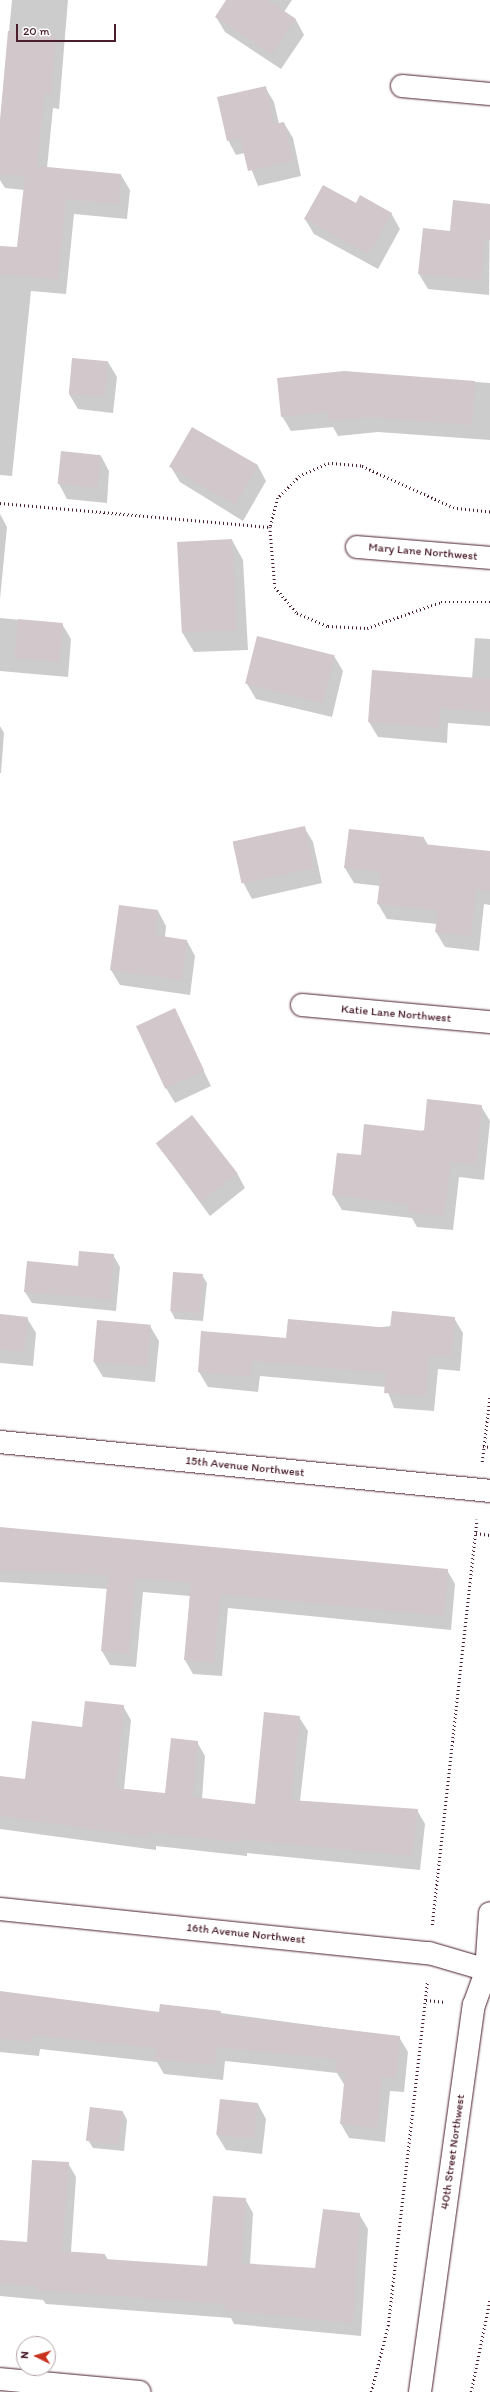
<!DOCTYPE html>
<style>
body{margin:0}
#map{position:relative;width:490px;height:2392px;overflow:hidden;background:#fff;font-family:Itim,sans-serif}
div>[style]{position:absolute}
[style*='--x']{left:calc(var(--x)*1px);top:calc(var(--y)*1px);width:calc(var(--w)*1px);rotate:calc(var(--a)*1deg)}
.shadow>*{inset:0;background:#0003}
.building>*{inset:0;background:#d2c7cb;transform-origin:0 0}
.path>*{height:2.5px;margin-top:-1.25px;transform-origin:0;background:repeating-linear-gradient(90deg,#4a1f2b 0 1px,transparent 0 4px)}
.roads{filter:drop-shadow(0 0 1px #4a1f2b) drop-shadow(0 0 1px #4a1f2b)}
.minor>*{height:22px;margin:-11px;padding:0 11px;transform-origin:11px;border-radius:11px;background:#fff}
.tertiary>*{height:22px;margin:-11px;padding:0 11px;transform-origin:11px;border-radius:11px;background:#fff}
span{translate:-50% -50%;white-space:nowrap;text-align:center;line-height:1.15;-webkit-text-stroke:3px #fff;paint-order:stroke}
.street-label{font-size:12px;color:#4a1f2b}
.north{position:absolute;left:16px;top:2336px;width:40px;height:40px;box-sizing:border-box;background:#fff;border:1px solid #b7a5aa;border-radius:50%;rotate:275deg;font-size:11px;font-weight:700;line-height:16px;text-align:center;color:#4a1f2b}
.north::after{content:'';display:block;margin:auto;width:14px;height:18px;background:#c8321e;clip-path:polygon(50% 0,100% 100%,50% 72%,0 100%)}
.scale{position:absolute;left:16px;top:24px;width:100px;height:18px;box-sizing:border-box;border:2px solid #4a1f2b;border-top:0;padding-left:5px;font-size:12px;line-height:14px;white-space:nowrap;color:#4a1f2b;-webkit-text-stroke:3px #fff;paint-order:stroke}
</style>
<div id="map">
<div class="shadow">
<i style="clip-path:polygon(12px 0,68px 0,59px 109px,53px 108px,47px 168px,121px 175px,130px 190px,127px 219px,74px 214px,66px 294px,31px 291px,12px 476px,0 475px,0 247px,18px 248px,24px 190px,5px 188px,0 180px,0 128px)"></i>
<i style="clip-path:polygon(228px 0,292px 0,284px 12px,296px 20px,304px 35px,281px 69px,225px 32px,216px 17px)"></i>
<i style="clip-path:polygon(265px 87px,274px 102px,279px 124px,284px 123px,293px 138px,301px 176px,258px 186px,245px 153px,236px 155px,228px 140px)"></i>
<i style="clip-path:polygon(356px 205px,391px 213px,400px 229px,378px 269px,314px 234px,305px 219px)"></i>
<i style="clip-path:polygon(490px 205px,489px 295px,428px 289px,419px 274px,451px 232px)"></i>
<i style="clip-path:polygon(73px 359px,108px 362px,117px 377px,113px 413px,78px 409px,69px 394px)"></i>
<i style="clip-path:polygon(344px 372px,490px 383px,490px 440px,378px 432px,338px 436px,333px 427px,291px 431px,282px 416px)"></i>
<i style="clip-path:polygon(193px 429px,258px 466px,266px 481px,243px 521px,180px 482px,171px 467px)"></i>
<i style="clip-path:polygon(101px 456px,109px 471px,107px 503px,67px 499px,59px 484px)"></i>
<i style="clip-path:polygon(0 514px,7px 527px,0 599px)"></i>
<i style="clip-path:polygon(232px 540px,243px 560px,248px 650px,194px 652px,182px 632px)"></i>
<i style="clip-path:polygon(0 618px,62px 624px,71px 639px,68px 677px,0 671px)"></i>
<i style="clip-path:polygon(475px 638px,490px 639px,490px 726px,448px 723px,447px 743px,378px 737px,369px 722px,373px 671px,472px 679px)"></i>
<i style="clip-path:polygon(334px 656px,343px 671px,332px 717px,256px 699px,247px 684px)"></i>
<i style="clip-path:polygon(0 726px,4px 733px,1px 773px,0 773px)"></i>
<i style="clip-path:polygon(304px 827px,313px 842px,322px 883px,252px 899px,244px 884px,234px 843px)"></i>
<i style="clip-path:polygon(424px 838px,428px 845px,490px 852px,490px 905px,484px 904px,479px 951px,445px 947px,436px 932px,437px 924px,387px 919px,378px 904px,380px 886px,354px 883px,345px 868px)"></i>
<i style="clip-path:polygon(158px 911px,166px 926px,165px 938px,187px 941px,195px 956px,190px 995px,120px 985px,111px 970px)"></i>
<i style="clip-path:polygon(174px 1009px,211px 1086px,175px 1103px,166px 1088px)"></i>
<i style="clip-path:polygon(481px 1106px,490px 1121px,484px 1180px,459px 1177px,453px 1230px,417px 1227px,412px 1218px,342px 1210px,333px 1195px,337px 1154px,362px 1156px)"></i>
<i style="clip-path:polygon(157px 1144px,237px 1173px,245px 1188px,210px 1216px)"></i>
<i style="clip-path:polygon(113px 1255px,120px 1267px,116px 1311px,32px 1303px,25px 1292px)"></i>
<i style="clip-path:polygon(202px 1275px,207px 1283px,203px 1321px,175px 1319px,171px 1311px)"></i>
<i style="clip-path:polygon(0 1315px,27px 1318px,36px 1333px,33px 1366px,0 1363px)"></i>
<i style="clip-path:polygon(454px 1318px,463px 1333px,460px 1371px,438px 1369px,434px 1411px,394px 1408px,386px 1387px,260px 1376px,258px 1392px,208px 1387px,199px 1372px,202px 1332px,287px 1339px)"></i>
<i style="clip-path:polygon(98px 1321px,150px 1326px,159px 1341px,155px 1382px,103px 1377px,94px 1362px)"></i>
<i style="clip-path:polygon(0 1528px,447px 1570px,455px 1584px,451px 1630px,228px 1608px,222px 1676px,193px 1674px,185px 1660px,190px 1596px,143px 1592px,136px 1667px,110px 1665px,102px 1651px,108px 1589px,0 1582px)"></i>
<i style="clip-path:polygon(123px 1706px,131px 1720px,124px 1789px,166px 1794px,197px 1742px,205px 1756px,202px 1799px,255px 1805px,299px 1717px,308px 1731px,300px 1801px,417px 1810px,425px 1824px,420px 1870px,247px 1853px,247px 1856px,156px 1846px,156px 1850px,0 1829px,0 1780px,26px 1780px,83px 1728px)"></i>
<i style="clip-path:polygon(0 1993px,160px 2013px,161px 2005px,399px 2037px,408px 2052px,404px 2092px,390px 2091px,385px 2142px,349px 2138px,341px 2124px,345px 2086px,337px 2073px,225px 2061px,223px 2080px,164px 2074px,157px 2062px,40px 2049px,39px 2056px,0 2052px)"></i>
<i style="clip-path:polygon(221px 2100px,258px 2104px,266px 2119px,262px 2154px,226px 2150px,217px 2135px)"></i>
<i style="clip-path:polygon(123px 2112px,127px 2120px,124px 2151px,93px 2148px,88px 2140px)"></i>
<i style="clip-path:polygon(68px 2163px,76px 2177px,71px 2252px,105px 2255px,108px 2260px,208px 2267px,245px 2199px,253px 2213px,250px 2265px,316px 2269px,359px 2214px,368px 2229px,361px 2336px,234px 2324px,231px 2318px,46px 2304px,43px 2300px,0 2296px,0 2241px,28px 2243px)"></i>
</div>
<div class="building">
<i style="clip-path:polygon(226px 0,268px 0,296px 19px,272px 55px,215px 17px)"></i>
<i style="clip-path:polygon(8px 31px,56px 35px,51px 94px,44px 94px,37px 166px,121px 174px,119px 204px,66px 199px,58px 279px,0 274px,0 246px,17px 247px,25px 176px,0 174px,0 120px)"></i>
<i style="clip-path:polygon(266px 86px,274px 124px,284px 122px,293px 161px,248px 171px,240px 137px,227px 141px,217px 97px)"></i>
<i style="clip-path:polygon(323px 185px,356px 203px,360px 195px,392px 213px,369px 254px,304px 219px)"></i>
<i style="clip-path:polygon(453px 200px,490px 204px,490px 240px,484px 239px,481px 280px,418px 274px,423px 228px,450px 231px)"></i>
<i style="left:72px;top:358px;width:36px;height:36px;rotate:5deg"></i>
<i style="clip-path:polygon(344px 371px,475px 381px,472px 425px,369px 417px,328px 421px,327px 412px,281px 417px,277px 378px)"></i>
<i style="left:192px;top:427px;width:76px;height:46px;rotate:30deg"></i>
<i style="left:61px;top:451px;width:40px;height:33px;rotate:6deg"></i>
<i style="left:232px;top:539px;width:91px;height:55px;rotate:87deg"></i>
<i style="left:18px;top:619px;width:45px;height:39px;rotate:5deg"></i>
<i style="left:257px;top:636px;width:80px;height:49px;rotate:14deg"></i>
<i style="clip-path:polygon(372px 670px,490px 679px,490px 712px,440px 708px,439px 728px,368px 722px)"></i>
<i style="left:305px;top:826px;width:43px;height:74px;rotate:78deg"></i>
<i style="clip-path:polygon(349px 829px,424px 837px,423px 844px,490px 851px,490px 891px,476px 890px,471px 936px,435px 932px,438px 910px,377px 904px,381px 872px,344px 868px)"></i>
<i style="clip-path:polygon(119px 905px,158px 910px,155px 935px,187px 940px,182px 980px,110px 970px)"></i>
<i style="left:175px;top:1008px;width:69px;height:43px;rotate:65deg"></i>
<i style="clip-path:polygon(427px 1099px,482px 1105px,476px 1165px,451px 1162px,444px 1216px,408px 1212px,408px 1204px,332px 1195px,337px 1153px,361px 1155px,364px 1124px,424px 1131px)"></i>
<i style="left:192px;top:1115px;width:74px;height:46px;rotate:52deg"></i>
<i style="clip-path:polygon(79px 1251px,114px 1254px,110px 1299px,24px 1292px,27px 1261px,78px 1266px)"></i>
<i style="left:173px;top:1272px;width:30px;height:39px;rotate:4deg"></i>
<i style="clip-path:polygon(392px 1311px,455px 1317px,452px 1357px,429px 1355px,426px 1396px,384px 1393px,386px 1373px,252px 1361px,250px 1377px,198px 1372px,201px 1331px,286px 1338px,288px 1319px,390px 1328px)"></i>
<i style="left:0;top:1314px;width:28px;height:35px;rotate:6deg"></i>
<i style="left:97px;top:1320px;width:54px;height:42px;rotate:5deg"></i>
<i style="clip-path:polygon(0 1527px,448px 1569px,444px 1616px,220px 1594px,214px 1663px,184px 1660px,191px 1583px,135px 1578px,129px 1654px,101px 1651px,108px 1575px,0 1570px)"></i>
<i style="clip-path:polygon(85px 1701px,124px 1705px,116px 1788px,165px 1793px,171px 1738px,198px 1741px,193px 1797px,255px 1804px,264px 1712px,300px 1716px,291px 1800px,418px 1809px,412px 1856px,239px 1839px,239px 1842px,149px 1832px,148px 1837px,0 1816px,0 1776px,25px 1779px,32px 1721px,82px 1727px)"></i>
<i style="clip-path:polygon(0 1991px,159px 2012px,160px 2004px,221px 2011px,220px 2015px,400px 2036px,396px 2078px,382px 2077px,377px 2128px,340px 2124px,345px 2073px,336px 2072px,337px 2059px,217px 2047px,215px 2065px,154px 2059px,156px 2048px,32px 2035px,31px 2042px,0 2038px)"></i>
<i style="left:220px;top:2099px;width:38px;height:36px;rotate:6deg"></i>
<i style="left:90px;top:2107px;width:33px;height:34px;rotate:7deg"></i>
<i style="clip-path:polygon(32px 2160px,69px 2162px,62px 2251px,105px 2254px,105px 2259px,207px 2266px,213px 2196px,246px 2198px,241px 2263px,315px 2268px,323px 2209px,360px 2213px,353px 2323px,225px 2310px,225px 2304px,36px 2290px,37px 2286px,0 2284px,0 2240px,27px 2242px)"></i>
</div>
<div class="path">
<i style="--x:0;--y:503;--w:271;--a:5.1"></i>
<i style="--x:490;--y:512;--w:36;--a:-174"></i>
<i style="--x:454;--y:508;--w:102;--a:-155.7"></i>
<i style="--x:361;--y:466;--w:32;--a:-175"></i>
<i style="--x:329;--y:463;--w:32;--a:156"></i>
<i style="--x:300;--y:476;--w:31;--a:135"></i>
<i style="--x:278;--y:498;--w:30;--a:105"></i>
<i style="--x:270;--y:527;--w:60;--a:85.2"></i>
<i style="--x:275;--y:587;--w:34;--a:50"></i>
<i style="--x:297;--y:613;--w:34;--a:23"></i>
<i style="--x:328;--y:626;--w:39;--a:3"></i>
<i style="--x:367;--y:628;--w:78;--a:-19.4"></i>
<i style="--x:441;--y:602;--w:49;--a:0"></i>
<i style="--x:483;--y:1446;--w:7;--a:8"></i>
<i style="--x:482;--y:1462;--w:67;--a:-83.2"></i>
<i style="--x:476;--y:1533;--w:14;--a:8"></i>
<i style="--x:432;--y:1925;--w:408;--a:-83.7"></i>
<i style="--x:426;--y:2000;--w:20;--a:6"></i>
<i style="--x:371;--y:2392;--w:68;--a:-75.6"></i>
<i style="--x:388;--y:2326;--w:346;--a:-83.5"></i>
<i style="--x:471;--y:2392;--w:95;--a:-78.5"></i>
</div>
<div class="roads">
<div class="minor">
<i style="--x:402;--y:86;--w:88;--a:5.2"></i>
<i style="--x:357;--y:547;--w:133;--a:4.7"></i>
<i style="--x:302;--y:1005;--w:189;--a:5.2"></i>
<i style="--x:0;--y:1909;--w:431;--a:5.9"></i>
<i style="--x:429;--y:1953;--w:64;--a:16.4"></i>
<i style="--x:0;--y:2379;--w:140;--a:5.3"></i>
<i style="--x:420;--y:2392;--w:391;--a:-82.1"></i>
<i style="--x:474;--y:2005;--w:35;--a:-70"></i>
<i style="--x:486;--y:1972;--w:59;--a:-86.1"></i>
</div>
<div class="tertiary">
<i style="--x:0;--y:1442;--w:492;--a:5.7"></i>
</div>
</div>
<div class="street-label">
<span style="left:423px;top:552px;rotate:5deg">Mary Lane Northwest</span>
<span style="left:396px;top:1014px;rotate:5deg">Katie Lane Northwest</span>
<span style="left:245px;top:1467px;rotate:6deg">15th Avenue Northwest</span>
<span style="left:246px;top:1934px;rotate:6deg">16th Avenue Northwest</span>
<span style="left:453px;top:2152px;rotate:-82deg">40th Street Northwest</span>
</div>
<div class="north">N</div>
<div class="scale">20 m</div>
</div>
